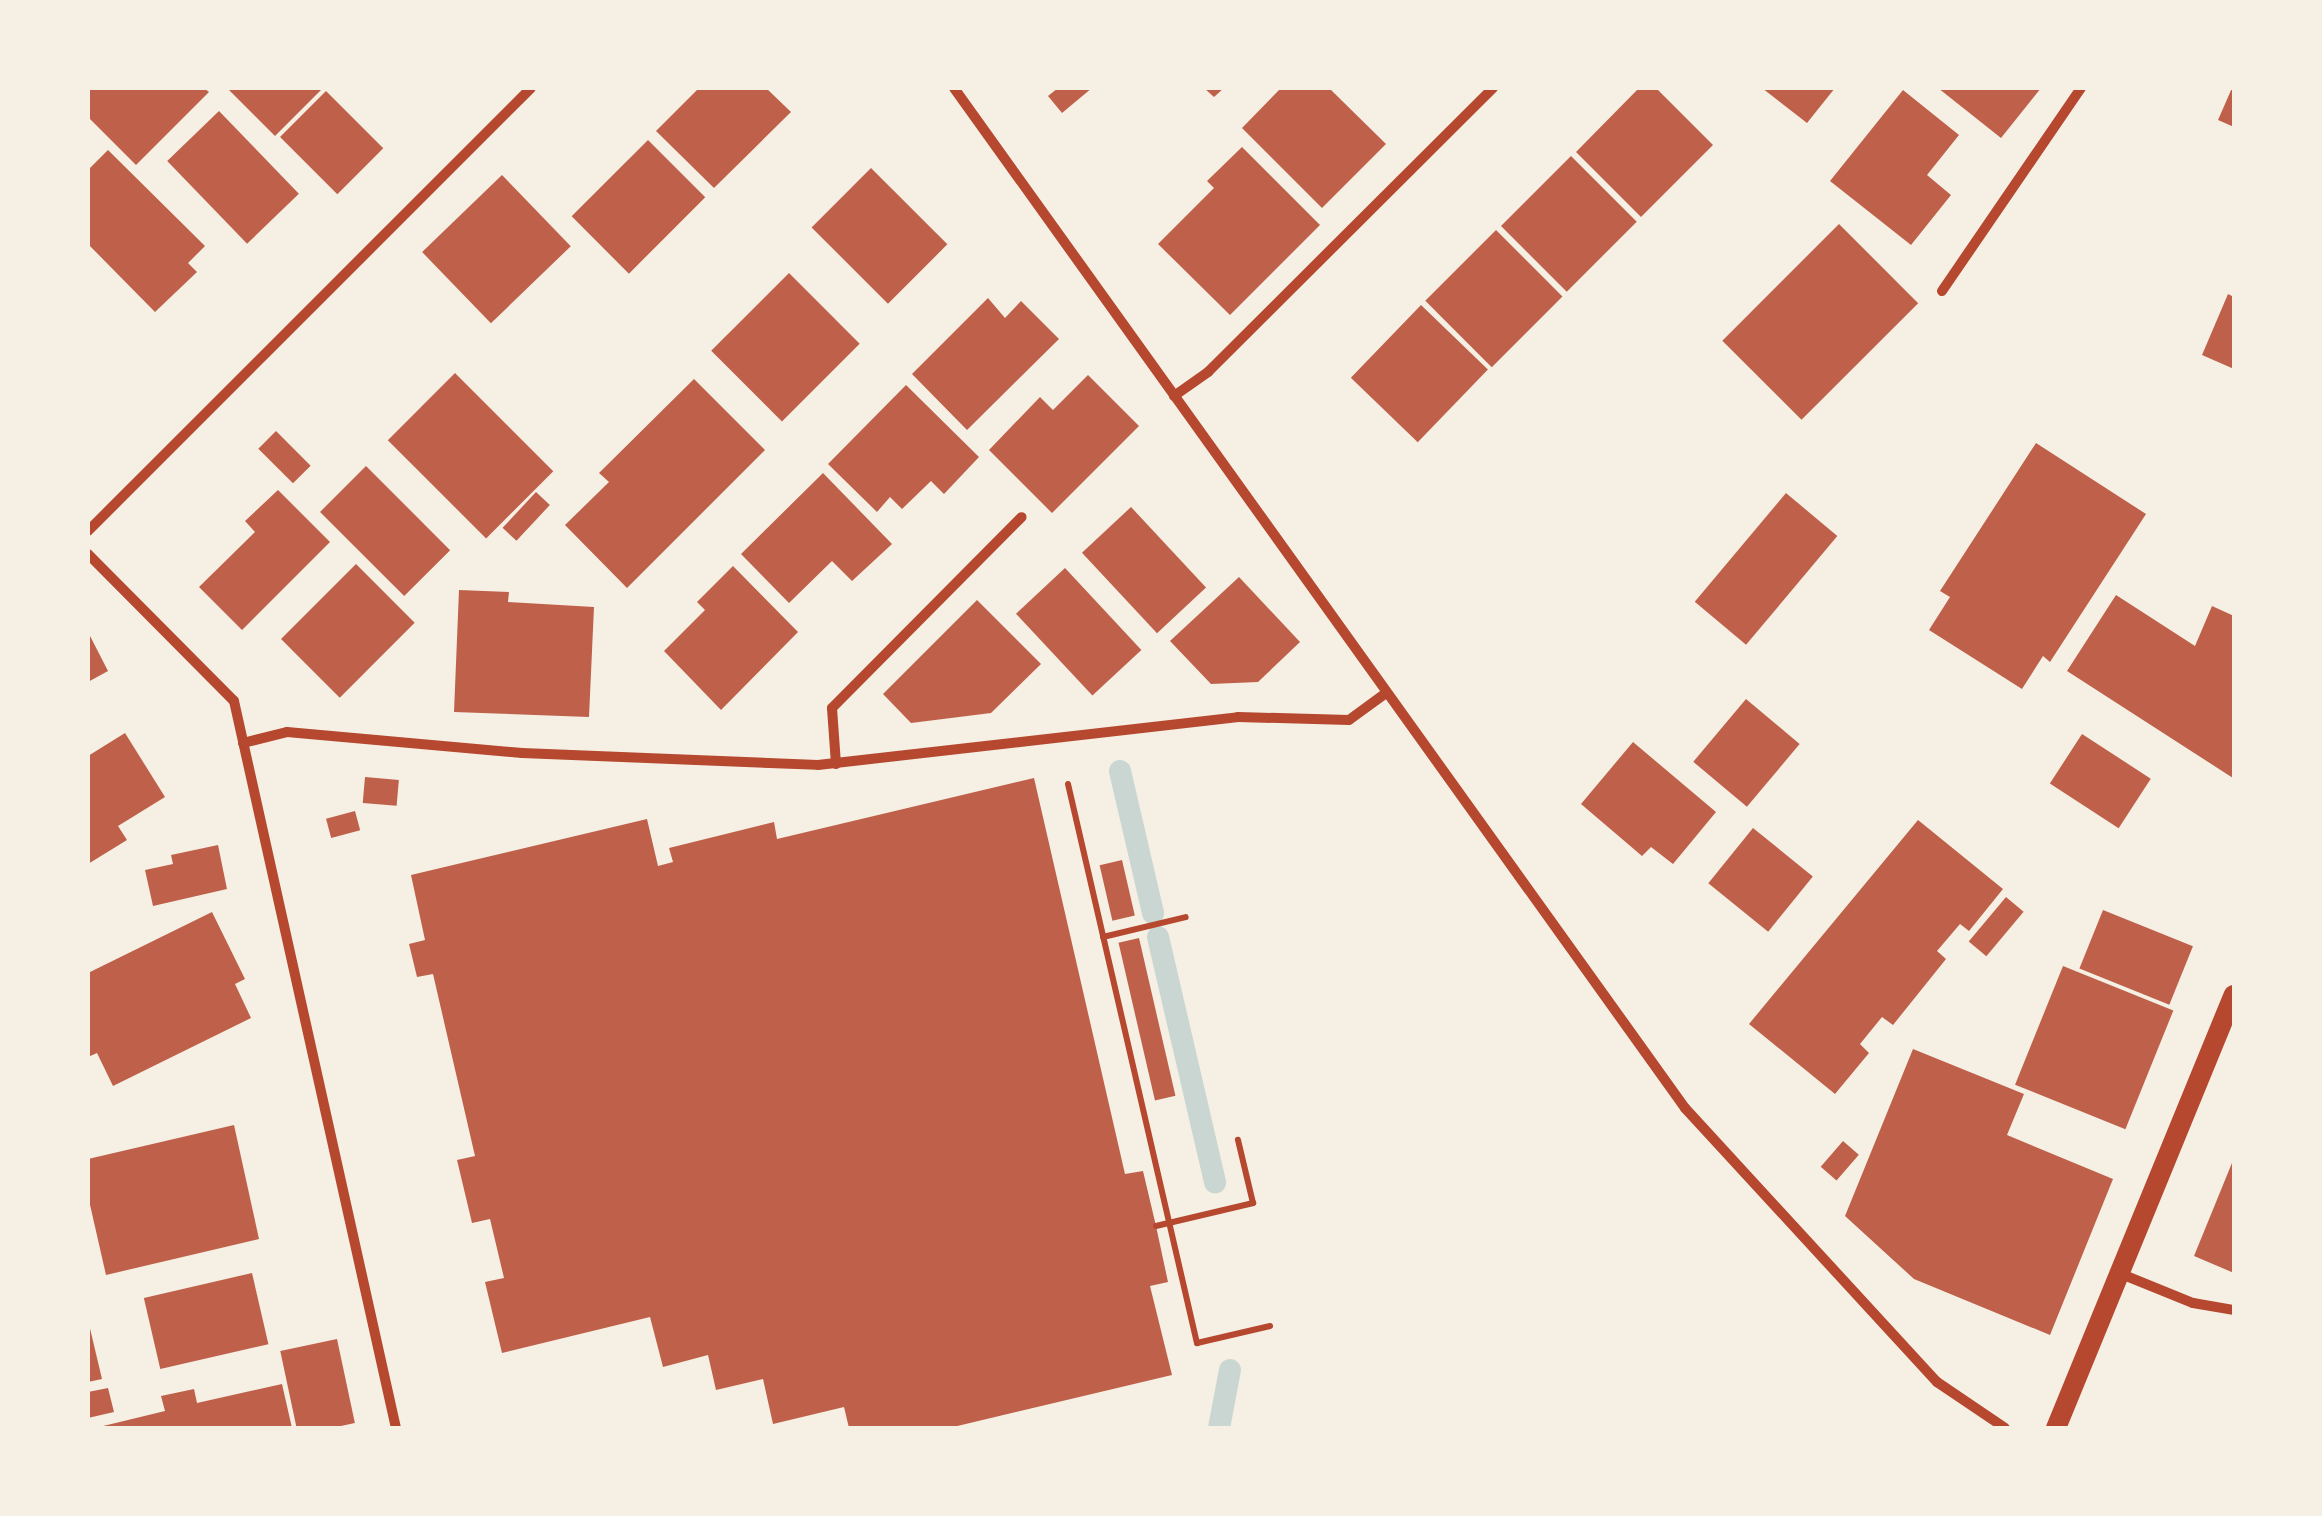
<!DOCTYPE html>
<style>
body{margin:0}
#map{position:relative;width:2322px;height:1516px;overflow:hidden;background:#f6efe4;font-family:Literata,serif}
div>[style]{position:absolute}
[style*='--x']{left:calc(var(--x)*1px);top:calc(var(--y)*1px);width:calc(var(--w)*1px);rotate:calc(var(--a)*1deg)}
.stream>*{height:22px;margin:-11px;padding:0 11px;transform-origin:11px;border-radius:11px;background:#c9d6d2}
.building>*{inset:0;background:#bf614a;transform-origin:0 0}
.path>*{height:6px;margin:-3px;padding:0 3px;transform-origin:3px;border-radius:3px;background:#b5482f}
.minor>*{height:10px;margin:-5px;padding:0 5px;transform-origin:5px;border-radius:5px;background:#b5482f}
.secondary>*{height:20px;margin:-10px;padding:0 10px;transform-origin:10px;border-radius:10px;background:#b5482f}
span{translate:-50% -50%;white-space:nowrap;text-align:center;line-height:1.15;-webkit-text-stroke:8px #f6efe4;paint-order:stroke}
.frame{position:absolute;inset:0;border:90px solid #f6efe4;pointer-events:none}
</style>
<div id="map">
<div class="stream">
<i style="--x:1120;--y:771;--w:146;--a:76.9"></i>
<i style="--x:1158;--y:937;--w:252;--a:76.9"></i>
<i style="--x:1219;--y:1428;--w:59;--a:-79.3"></i>
</div>
<div class="building">
<i style="clip-path:polygon(88px 88px,204px 88px,209px 92px,136px 165px,88px 117px)"></i>
<i style="clip-path:polygon(227px 88px,323px 88px,275px 136px)"></i>
<i style="clip-path:polygon(699px 88px,766px 88px,791px 112px,714px 188px,656px 131px)"></i>
<i style="clip-path:polygon(1058px 88px,1092px 88px,1062px 113px,1048px 96px)"></i>
<i style="clip-path:polygon(1204px 88px,1224px 88px,1214px 97px)"></i>
<i style="clip-path:polygon(1281px 88px,1329px 88px,1386px 144px,1322px 208px,1242px 128px)"></i>
<i style="clip-path:polygon(1639px 88px,1656px 88px,1713px 145px,1641px 217px,1576px 152px)"></i>
<i style="clip-path:polygon(1762px 88px,1835px 88px,1807px 123px)"></i>
<i style="clip-path:polygon(1938px 88px,2041px 88px,2001px 138px)"></i>
<i style="clip-path:polygon(2232px 88px,2234px 88px,2234px 127px,2218px 120px)"></i>
<i style="clip-path:polygon(1903px 90px,1959px 135px,1927px 175px,1951px 195px,1911px 245px,1830px 181px)"></i>
<i style="left:326px;top:91px;width:81px;height:65px;rotate:45deg"></i>
<i style="left:219px;top:111px;width:115px;height:72px;rotate:46deg"></i>
<i style="left:648px;top:140px;width:81px;height:108px;rotate:45deg"></i>
<i style="clip-path:polygon(1242px 147px,1320px 225px,1230px 315px,1158px 244px,1214px 188px,1207px 181px)"></i>
<i style="clip-path:polygon(108px 150px,205px 246px,188px 263px,197px 272px,155px 312px,88px 244px,88px 170px)"></i>
<i style="left:1571px;top:156px;width:93px;height:99px;rotate:45deg"></i>
<i style="left:871px;top:168px;width:108px;height:84px;rotate:45deg"></i>
<i style="left:502px;top:175px;width:99px;height:111px;rotate:46deg"></i>
<i style="left:1839px;top:224px;width:112px;height:165px;rotate:45deg"></i>
<i style="left:1496px;top:230px;width:94px;height:100px;rotate:45deg"></i>
<i style="left:789px;top:273px;width:100px;height:110px;rotate:45deg"></i>
<i style="clip-path:polygon(2228px 294px,2234px 297px,2234px 369px,2202px 355px)"></i>
<i style="clip-path:polygon(988px 298px,1005px 318px,1021px 301px,1059px 339px,967px 430px,912px 374px)"></i>
<i style="left:1421px;top:305px;width:93px;height:101px;rotate:44deg"></i>
<i style="left:455px;top:373px;width:139px;height:95px;rotate:45deg"></i>
<i style="clip-path:polygon(1088px 375px,1139px 426px,1052px 513px,989px 450px,1040px 397px,1053px 410px)"></i>
<i style="clip-path:polygon(694px 379px,765px 450px,627px 588px,565px 525px,609px 482px,599px 473px)"></i>
<i style="clip-path:polygon(906px 385px,979px 457px,944px 494px,931px 481px,902px 509px,890px 497px,877px 512px,828px 464px)"></i>
<i style="left:276px;top:431px;width:49px;height:25px;rotate:45deg"></i>
<i style="clip-path:polygon(2036px 443px,2146px 514px,2050px 662px,2043px 656px,2022px 689px,1929px 630px,1950px 597px,1940px 591px)"></i>
<i style="left:366px;top:466px;width:119px;height:65px;rotate:45deg"></i>
<i style="clip-path:polygon(823px 473px,892px 544px,852px 581px,832px 561px,789px 603px,741px 554px)"></i>
<i style="clip-path:polygon(278px 490px,330px 542px,242px 630px,199px 587px,255px 532px,245px 521px)"></i>
<i style="left:536px;top:492px;width:19px;height:49px;rotate:43deg"></i>
<i style="left:1786px;top:493px;width:67px;height:142px;rotate:40deg"></i>
<i style="left:1131px;top:507px;width:110px;height:67px;rotate:47deg"></i>
<i style="left:356px;top:564px;width:83px;height:106px;rotate:45deg"></i>
<i style="clip-path:polygon(733px 566px,798px 632px,721px 710px,664px 651px,705px 610px,697px 602px)"></i>
<i style="left:1065px;top:568px;width:112px;height:67px;rotate:47deg"></i>
<i style="clip-path:polygon(1239px 577px,1300px 642px,1258px 682px,1211px 684px,1170px 641px)"></i>
<i style="clip-path:polygon(459px 590px,509px 592px,508px 602px,594px 607px,589px 717px,454px 712px)"></i>
<i style="clip-path:polygon(2116px 595px,2195px 646px,2212px 606px,2234px 616px,2233px 778px,2067px 671px)"></i>
<i style="clip-path:polygon(977px 600px,1041px 664px,991px 713px,911px 723px,883px 694px)"></i>
<i style="clip-path:polygon(88px 632px,108px 671px,88px 682px)"></i>
<i style="left:1746px;top:699px;width:70px;height:82px;rotate:40deg"></i>
<i style="clip-path:polygon(125px 733px,165px 797px,118px 826px,127px 840px,88px 864px,88px 756px)"></i>
<i style="left:2082px;top:734px;width:82px;height:59px;rotate:33deg"></i>
<i style="clip-path:polygon(1633px 742px,1716px 812px,1673px 864px,1651px 847px,1642px 856px,1581px 804px)"></i>
<i style="left:365px;top:777px;width:34px;height:26px;rotate:5deg"></i>
<i style="clip-path:polygon(1034px 778px,1125px 1174px,1143px 1171px,1156px 1226px,1168px 1282px,1150px 1286px,1172px 1375px,949px 1428px,849px 1428px,844px 1407px,773px 1424px,763px 1379px,716px 1390px,708px 1355px,663px 1367px,650px 1317px,502px 1353px,485px 1282px,504px 1278px,490px 1219px,472px 1223px,457px 1160px,475px 1156px,433px 974px,417px 977px,409px 944px,425px 940px,411px 875px,647px 819px,658px 866px,673px 862px,669px 848px,774px 822px,777px 839px)"></i>
<i style="left:355px;top:811px;width:20px;height:30px;rotate:75deg"></i>
<i style="clip-path:polygon(1918px 820px,2003px 889px,1969px 931px,1960px 924px,1937px 951px,1946px 959px,1893px 1025px,1882px 1017px,1860px 1044px,1869px 1053px,1835px 1094px,1749px 1024px)"></i>
<i style="left:1753px;top:828px;width:77px;height:71px;rotate:39deg"></i>
<i style="clip-path:polygon(218px 845px,227px 889px,153px 906px,145px 870px,173px 864px,171px 855px)"></i>
<i style="left:1122px;top:860px;width:57px;height:23px;rotate:77deg"></i>
<i style="left:2006px;top:897px;width:23px;height:58px;rotate:40deg"></i>
<i style="left:2103px;top:910px;width:97px;height:63px;rotate:22deg"></i>
<i style="clip-path:polygon(212px 912px,245px 979px,235px 984px,251px 1018px,113px 1086px,97px 1053px,88px 1057px,88px 973px)"></i>
<i style="left:1139px;top:938px;width:162px;height:21px;rotate:77deg"></i>
<i style="left:2063px;top:966px;width:119px;height:128px;rotate:22deg"></i>
<i style="clip-path:polygon(1913px 1049px,2024px 1094px,2007px 1135px,2113px 1179px,2050px 1335px,1914px 1279px,1845px 1216px)"></i>
<i style="clip-path:polygon(234px 1125px,259px 1239px,106px 1275px,88px 1196px,88px 1159px)"></i>
<i style="left:1843px;top:1141px;width:21px;height:34px;rotate:41deg"></i>
<i style="clip-path:polygon(2234px 1158px,2234px 1273px,2194px 1256px)"></i>
<i style="left:252px;top:1273px;width:73px;height:111px;rotate:77deg"></i>
<i style="clip-path:polygon(88px 1320px,102px 1379px,88px 1382px)"></i>
<i style="left:337px;top:1339px;width:86px;height:58px;rotate:78deg"></i>
<i style="clip-path:polygon(282px 1384px,292px 1428px,95px 1428px,165px 1411px,161px 1396px,194px 1389px,197px 1403px)"></i>
<i style="clip-path:polygon(108px 1388px,114px 1412px,88px 1418px,88px 1392px)"></i>
</div>
<div class="path">
<i style="--x:1068;--y:784;--w:574;--a:77.01"></i>
<i style="--x:1197;--y:1343;--w:75;--a:-13.1"></i>
<i style="--x:1103;--y:937;--w:85;--a:-13.5"></i>
<i style="--x:1156;--y:1226;--w:100;--a:-13.3"></i>
<i style="--x:1253;--y:1203;--w:65;--a:-103.4"></i>
</div>
<div class="minor">
<i style="--x:954;--y:88;--w:1255;--a:54.37"></i>
<i style="--x:1685;--y:1108;--w:372;--a:47.4"></i>
<i style="--x:1937;--y:1382;--w:82;--a:34.1"></i>
<i style="--x:1942;--y:291;--w:246;--a:-55.6"></i>
<i style="--x:1174;--y:396;--w:42;--a:-35.2"></i>
<i style="--x:1208;--y:372;--w:402;--a:-44.9"></i>
<i style="--x:88;--y:531;--w:626;--a:-45"></i>
<i style="--x:88;--y:554;--w:207;--a:45.2"></i>
<i style="--x:234;--y:701;--w:745;--a:77.44"></i>
<i style="--x:243;--y:743;--w:45;--a:-14"></i>
<i style="--x:287;--y:732;--w:236;--a:5.1"></i>
<i style="--x:522;--y:753;--w:296;--a:2.3"></i>
<i style="--x:818;--y:765;--w:423;--a:-6.5"></i>
<i style="--x:1238;--y:717;--w:111;--a:1.5"></i>
<i style="--x:1349;--y:720;--w:46;--a:-36.1"></i>
<i style="--x:836;--y:764;--w:56;--a:-94.1"></i>
<i style="--x:832;--y:708;--w:269;--a:-45.2"></i>
<i style="--x:2119;--y:1273;--w:80;--a:22.1"></i>
<i style="--x:2193;--y:1303;--w:42;--a:9.7"></i>
</div>
<div class="secondary">
<i style="--x:2056;--y:1428;--w:468;--a:-67.7"></i>
</div>
<div class="frame"></div>
</div>
